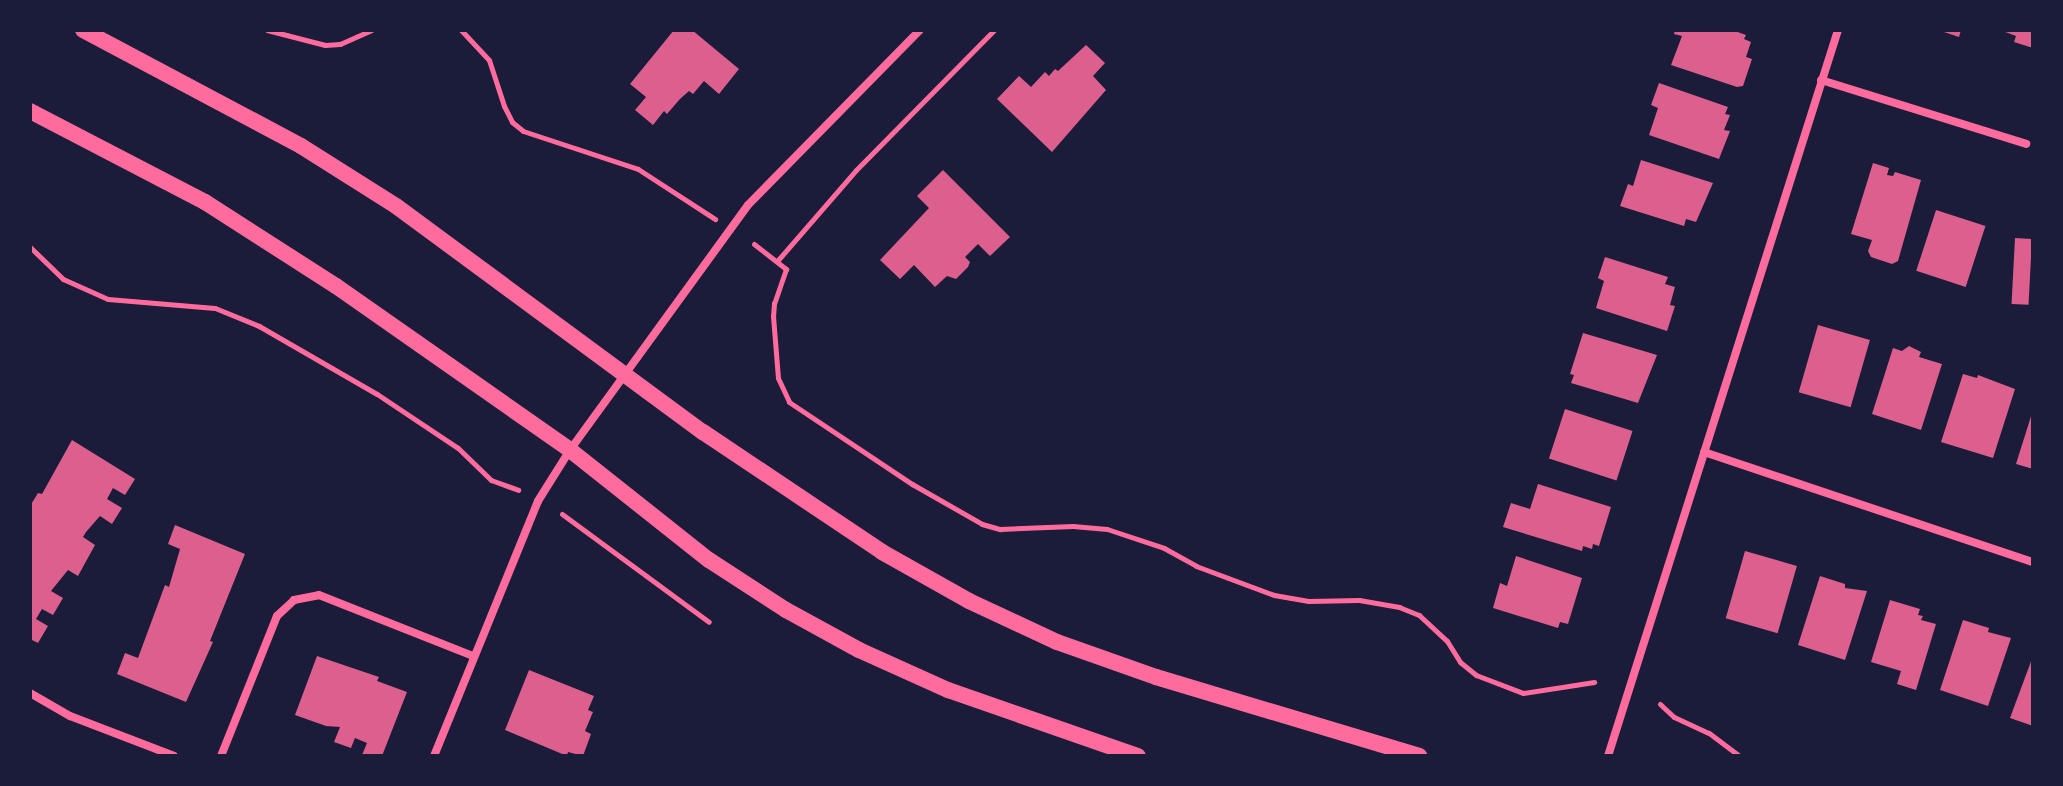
<!DOCTYPE html>
<style>
body{margin:0}
#map{position:relative;width:2063px;height:786px;overflow:hidden;background:#1b1b3a;font-family:"PT Sans Narrow",sans-serif}
div>[style]{position:absolute}
[style*='--x']{left:calc(var(--x)*1px);top:calc(var(--y)*1px);width:calc(var(--w)*1px);rotate:calc(var(--a)*1deg)}
.building>*{inset:0;background:#dd5f8e;transform-origin:0 0}
.path>*{height:5px;margin:-2.5px;padding:0 2.5px;transform-origin:2.5px;border-radius:2.5px;background:#ff6b9d}
.minor>*{height:8px;margin:-4px;padding:0 4px;transform-origin:4px;border-radius:4px;background:#ff6b9d}
.secondary>*{height:16px;margin:-8px;padding:0 8px;transform-origin:8px;border-radius:8px;background:#ff6b9d}
span{translate:-50% -50%;white-space:nowrap;text-align:center;line-height:1.15;-webkit-text-stroke:6px #1b1b3a;paint-order:stroke}
.frame{position:absolute;inset:0;border:32px solid #1b1b3a;pointer-events:none}
</style>
<div id="map">
<div class="building">
<i style="clip-path:polygon(674px 30px,692px 30px,739px 69px,719px 94px,704px 81px,693px 94px,689px 91px,680px 99px,667px 114px,664px 111px,653px 125px,635px 110px,646px 97px,630px 84px)"></i>
<i style="clip-path:polygon(1675px 30px,1732px 30px,1746px 35px,1744px 39px,1751px 42px,1746px 57px,1752px 59px,1743px 86px,1737px 87px,1671px 65px,1682px 36px,1674px 34px)"></i>
<i style="clip-path:polygon(1938px 30px,1961px 30px,1959px 37px)"></i>
<i style="clip-path:polygon(2000px 30px,2033px 30px,2033px 48px,2014px 42px,2016px 36px)"></i>
<i style="clip-path:polygon(1086px 45px,1105px 63px,1093px 76px,1106px 90px,1052px 152px,997px 99px,1019px 76px,1031px 87px,1045px 72px,1049px 76px,1055px 69px,1058px 71px)"></i>
<i style="clip-path:polygon(1659px 83px,1728px 107px,1725px 114px,1730px 115px,1724px 130px,1730px 131px,1719px 159px,1649px 135px,1658px 108px,1651px 105px)"></i>
<i style="clip-path:polygon(1641px 160px,1713px 183px,1696px 222px,1686px 219px,1684px 226px,1620px 206px,1628px 184px,1633px 186px)"></i>
<i style="clip-path:polygon(1873px 163px,1889px 168px,1887px 175px,1893px 176px,1895px 172px,1921px 180px,1898px 261px,1892px 264px,1871px 257px,1868px 251px,1872px 240px,1851px 234px)"></i>
<i style="clip-path:polygon(943px 170px,1010px 237px,990px 256px,978px 244px,965px 257px,970px 262px,968px 267px,956px 279px,947px 276px,935px 287px,914px 265px,900px 279px,880px 260px,929px 208px,917px 196px)"></i>
<i style="left:1936px;top:210px;width:52px;height:64px;rotate:18deg"></i>
<i style="left:2015px;top:238px;width:17px;height:66px;rotate:3deg"></i>
<i style="clip-path:polygon(1605px 257px,1668px 277px,1665px 284px,1675px 287px,1670px 305px,1675px 306px,1667px 331px,1596px 308px,1604px 281px,1598px 278px)"></i>
<i style="left:1818px;top:325px;width:54px;height:70px;rotate:16deg"></i>
<i style="clip-path:polygon(1583px 333px,1657px 355px,1638px 403px,1571px 383px,1574px 375px,1570px 374px)"></i>
<i style="clip-path:polygon(1909px 346px,1921px 352px,1919px 357px,1942px 364px,1921px 430px,1872px 414px,1893px 348px,1902px 351px)"></i>
<i style="clip-path:polygon(1963px 374px,1977px 378px,1978px 375px,2015px 389px,1993px 458px,1941px 442px)"></i>
<i style="left:1565px;top:409px;width:71px;height:52px;rotate:18deg"></i>
<i style="clip-path:polygon(2032px 413px,2033px 413px,2033px 469px,2016px 464px)"></i>
<i style="clip-path:polygon(72px 440px,135px 479px,125px 495px,113px 488px,107px 499px,122px 508px,112px 524px,100px 516px,86px 532px,83px 537px,95px 545px,78px 576px,68px 570px,51px 591px,63px 598px,53px 615px,42px 609px,36px 619px,48px 626px,38px 643px,30px 639px,30px 506px,38px 493px,42px 494px)"></i>
<i style="clip-path:polygon(1538px 484px,1611px 507px,1599px 546px,1593px 544px,1592px 549px,1583px 546px,1582px 551px,1503px 527px,1511px 503px,1530px 509px)"></i>
<i style="clip-path:polygon(175px 525px,245px 554px,210px 641px,213px 642px,186px 702px,117px 674px,125px 653px,138px 658px,165px 585px,169px 587px,180px 549px,168px 544px)"></i>
<i style="left:1745px;top:551px;width:54px;height:70px;rotate:16deg"></i>
<i style="clip-path:polygon(1516px 556px,1582px 578px,1568px 624px,1560px 622px,1558px 628px,1493px 608px,1500px 583px,1507px 586px)"></i>
<i style="clip-path:polygon(1820px 576px,1845px 584px,1845px 588px,1867px 591px,1845px 660px,1798px 645px)"></i>
<i style="clip-path:polygon(1890px 600px,1920px 609px,1918px 615px,1923px 616px,1921px 620px,1936px 624px,1916px 690px,1897px 684px,1901px 671px,1871px 662px)"></i>
<i style="clip-path:polygon(1963px 620px,1989px 628px,1988px 632px,2011px 638px,1988px 706px,1940px 690px)"></i>
<i style="clip-path:polygon(317px 656px,379px 677px,377px 681px,407px 692px,382px 756px,362px 755px,367px 743px,355px 738px,351px 748px,334px 742px,340px 727px,326px 726px,295px 715px)"></i>
<i style="clip-path:polygon(2033px 656px,2033px 726px,2010px 718px)"></i>
<i style="clip-path:polygon(529px 670px,594px 696px,588px 710px,593px 712px,585px 731px,591px 734px,583px 756px,568px 752px,567px 756px,505px 730px)"></i>
</div>
<div class="path">
<i style="--x:267;--y:30;--w:60;--a:14.5"></i>
<i style="--x:325;--y:45;--w:15;--a:-4"></i>
<i style="--x:340;--y:44;--w:34;--a:-24"></i>
<i style="--x:461;--y:30;--w:41;--a:47"></i>
<i style="--x:489;--y:60;--w:48;--a:71.9"></i>
<i style="--x:504;--y:106;--w:18;--a:63"></i>
<i style="--x:512;--y:122;--w:14;--a:39"></i>
<i style="--x:523;--y:131;--w:121;--a:18.3"></i>
<i style="--x:638;--y:169;--w:92;--a:33"></i>
<i style="--x:754;--y:244;--w:41;--a:38"></i>
<i style="--x:786;--y:269;--w:36;--a:109"></i>
<i style="--x:774;--y:303;--w:13;--a:94"></i>
<i style="--x:773;--y:316;--w:62;--a:85.4"></i>
<i style="--x:778;--y:378;--w:26;--a:65"></i>
<i style="--x:789;--y:402;--w:148;--a:33.7"></i>
<i style="--x:912;--y:484;--w:81;--a:29.7"></i>
<i style="--x:982;--y:524;--w:19;--a:16"></i>
<i style="--x:1000;--y:529;--w:73;--a:-2.4"></i>
<i style="--x:1073;--y:526;--w:34;--a:5"></i>
<i style="--x:1107;--y:529;--w:60;--a:18.4"></i>
<i style="--x:1164;--y:548;--w:37;--a:29"></i>
<i style="--x:1196;--y:566;--w:83;--a:20.4"></i>
<i style="--x:1274;--y:595;--w:35;--a:10"></i>
<i style="--x:1308;--y:601;--w:51;--a:-1.1"></i>
<i style="--x:1359;--y:600;--w:41;--a:9.9"></i>
<i style="--x:1399;--y:607;--w:22;--a:22"></i>
<i style="--x:1419;--y:615;--w:38;--a:43"></i>
<i style="--x:1447;--y:641;--w:25;--a:58"></i>
<i style="--x:1460;--y:662;--w:21;--a:39"></i>
<i style="--x:1476;--y:675;--w:50;--a:21"></i>
<i style="--x:1523;--y:693;--w:72;--a:-8.8"></i>
<i style="--x:30;--y:247;--w:46;--a:44.1"></i>
<i style="--x:63;--y:279;--w:49;--a:24"></i>
<i style="--x:108;--y:299;--w:107;--a:4.8"></i>
<i style="--x:215;--y:308;--w:48;--a:22.2"></i>
<i style="--x:259;--y:326;--w:136;--a:30"></i>
<i style="--x:377;--y:394;--w:97;--a:33.7"></i>
<i style="--x:458;--y:448;--w:46;--a:44.1"></i>
<i style="--x:491;--y:480;--w:29;--a:20"></i>
<i style="--x:778;--y:260;--w:119;--a:-49.1"></i>
<i style="--x:856;--y:170;--w:197;--a:-45.4"></i>
<i style="--x:562;--y:514;--w:182;--a:36.3"></i>
<i style="--x:1660;--y:704;--w:19;--a:43"></i>
<i style="--x:1674;--y:717;--w:38;--a:25"></i>
<i style="--x:1709;--y:733;--w:39;--a:37"></i>
</div>
<div class="minor">
<i style="--x:1821;--y:80;--w:215;--a:17.3"></i>
<i style="--x:1704;--y:452;--w:347;--a:18.5"></i>
<i style="--x:30;--y:693;--w:46;--a:29.9"></i>
<i style="--x:70;--y:716;--w:111;--a:21"></i>
<i style="--x:221;--y:756;--w:151;--a:-68.2"></i>
<i style="--x:277;--y:616;--w:23;--a:-43"></i>
<i style="--x:294;--y:600;--w:25;--a:-11"></i>
<i style="--x:319;--y:595;--w:166;--a:21.6"></i>
<i style="--x:434;--y:756;--w:275;--a:-67.8"></i>
<i style="--x:538;--y:501;--w:60;--a:-57.9"></i>
<i style="--x:570;--y:450;--w:303;--a:-54"></i>
<i style="--x:748;--y:205;--w:245;--a:-45.5"></i>
<i style="--x:1608;--y:756;--w:762;--a:-72.42"></i>
</div>
<div class="secondary">
<i style="--x:83;--y:30;--w:247;--a:28"></i>
<i style="--x:301;--y:146;--w:112;--a:32.3"></i>
<i style="--x:396;--y:206;--w:381;--a:36.4"></i>
<i style="--x:703;--y:432;--w:216;--a:33.8"></i>
<i style="--x:882;--y:552;--w:100;--a:29.4"></i>
<i style="--x:969;--y:601;--w:97;--a:25"></i>
<i style="--x:1057;--y:642;--w:105;--a:19.5"></i>
<i style="--x:1156;--y:677;--w:275;--a:16.7"></i>
<i style="--x:30;--y:111;--w:197;--a:27.5"></i>
<i style="--x:205;--y:202;--w:156;--a:32.7"></i>
<i style="--x:336;--y:286;--w:286;--a:35"></i>
<i style="--x:570;--y:450;--w:177;--a:38.4"></i>
<i style="--x:709;--y:560;--w:92;--a:33"></i>
<i style="--x:786;--y:610;--w:83;--a:28.7"></i>
<i style="--x:859;--y:650;--w:98;--a:24.2"></i>
<i style="--x:948;--y:690;--w:201;--a:19.2"></i>
</div>
<div class="frame"></div>
</div>
